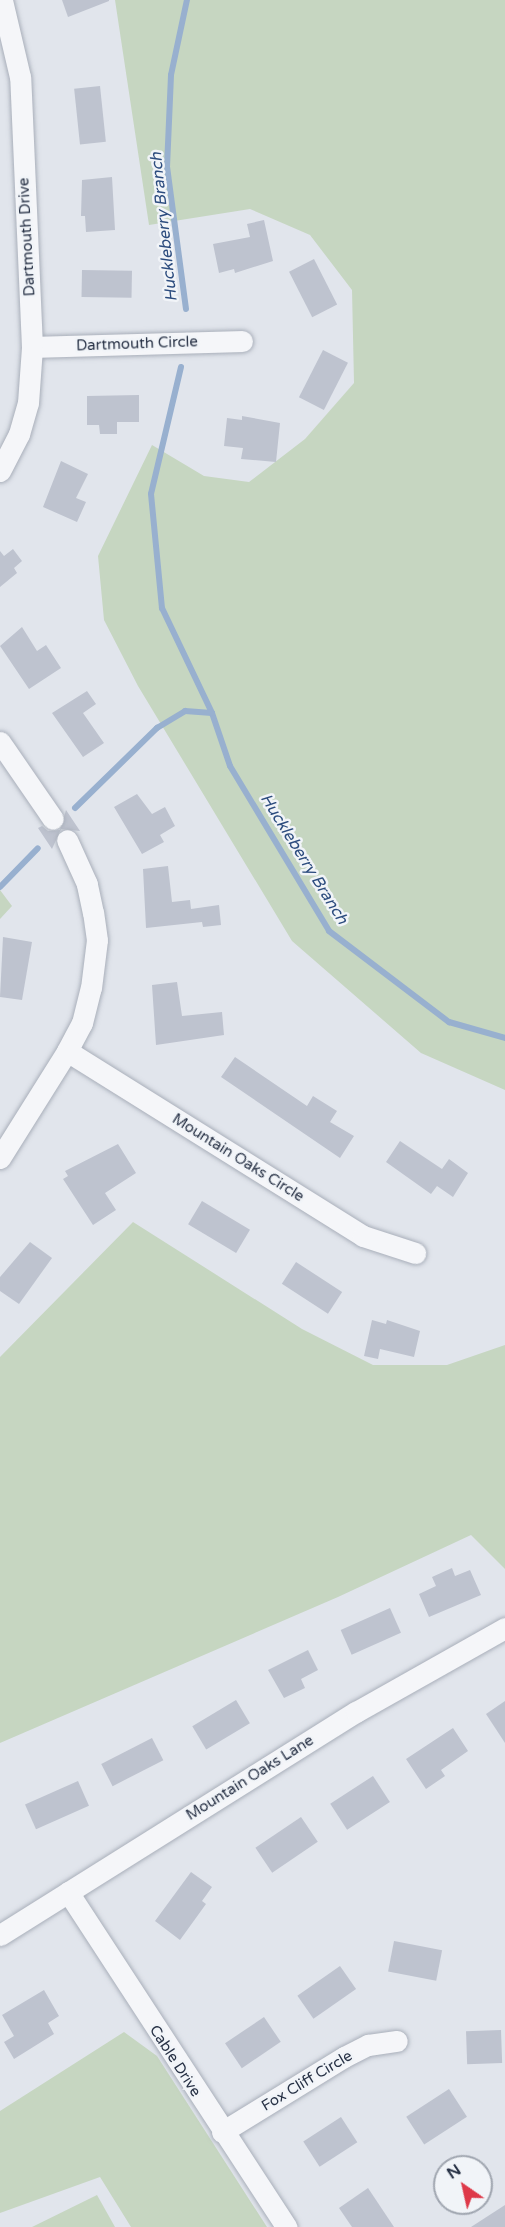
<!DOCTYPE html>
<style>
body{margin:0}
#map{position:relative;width:505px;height:2227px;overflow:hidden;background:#e1e5ec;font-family:"Varela Round",sans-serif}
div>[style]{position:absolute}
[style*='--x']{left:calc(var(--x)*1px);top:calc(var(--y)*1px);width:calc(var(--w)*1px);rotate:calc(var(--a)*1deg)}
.green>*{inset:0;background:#c6d6c1}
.stream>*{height:6px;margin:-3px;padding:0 3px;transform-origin:3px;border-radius:3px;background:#98b0cf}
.building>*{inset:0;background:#bec3cf;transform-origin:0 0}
.roads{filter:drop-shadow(0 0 2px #a9afba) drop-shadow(0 0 2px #a9afba)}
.minor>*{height:21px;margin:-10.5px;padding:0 10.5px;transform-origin:10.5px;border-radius:10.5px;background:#f5f6f9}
span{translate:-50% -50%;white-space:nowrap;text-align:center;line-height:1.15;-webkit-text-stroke:5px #f1f4f8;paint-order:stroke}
.street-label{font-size:15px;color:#273145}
.water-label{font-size:16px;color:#2c4c7e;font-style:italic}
.north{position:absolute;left:433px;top:2155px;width:60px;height:60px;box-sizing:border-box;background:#f1f4f8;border:2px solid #a0a6b0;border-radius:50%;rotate:326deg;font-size:16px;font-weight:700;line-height:24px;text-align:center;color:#273145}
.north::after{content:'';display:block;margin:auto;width:21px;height:27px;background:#de3949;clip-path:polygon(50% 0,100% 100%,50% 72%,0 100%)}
</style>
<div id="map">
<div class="green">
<i style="clip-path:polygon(115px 0,505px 0,505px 1090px,421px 1053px,292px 941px,138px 686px,104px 620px,98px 556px,152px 445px,204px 476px,249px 482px,305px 439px,354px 383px,352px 290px,310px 235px,250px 209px,149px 225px)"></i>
<i style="clip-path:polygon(0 890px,12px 906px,0 919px)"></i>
<i style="clip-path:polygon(133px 1222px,302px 1329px,373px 1365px,447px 1365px,505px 1345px,505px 1569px,471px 1535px,338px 1597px,0 1743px,0 1357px)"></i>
<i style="clip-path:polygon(124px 2032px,157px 2056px,267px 2227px,131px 2227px,100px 2177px,0 2213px,0 2111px)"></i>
<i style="clip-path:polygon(97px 2195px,115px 2227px,32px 2227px)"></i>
</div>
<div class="stream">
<i style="--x:186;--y:309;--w:143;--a:-97.6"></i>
<i style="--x:167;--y:167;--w:92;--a:-87.5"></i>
<i style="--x:171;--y:75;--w:77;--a:-78"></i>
<i style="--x:181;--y:367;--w:130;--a:103.3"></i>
<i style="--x:151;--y:494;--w:115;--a:84.5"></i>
<i style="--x:162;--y:608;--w:116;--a:64.5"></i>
<i style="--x:212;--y:713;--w:56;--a:71.2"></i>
<i style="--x:230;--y:766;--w:192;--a:59"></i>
<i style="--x:329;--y:931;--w:151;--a:37.2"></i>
<i style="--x:449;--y:1022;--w:58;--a:15.9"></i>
<i style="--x:75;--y:808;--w:115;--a:-44.3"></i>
<i style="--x:157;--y:728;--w:33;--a:-31"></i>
<i style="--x:185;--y:711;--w:27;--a:4"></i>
<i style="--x:0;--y:887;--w:54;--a:-45.7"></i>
</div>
<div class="building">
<i style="clip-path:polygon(62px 0,109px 0,109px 1px,68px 17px)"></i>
<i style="left:100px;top:86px;width:56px;height:26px;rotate:84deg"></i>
<i style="clip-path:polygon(112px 177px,115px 230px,86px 232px,85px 216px,81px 216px,82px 180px)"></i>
<i style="clip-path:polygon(264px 220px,273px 261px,235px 273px,234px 269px,219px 273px,213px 244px,250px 237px,247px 224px)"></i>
<i style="left:314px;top:259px;width:51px;height:28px;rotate:63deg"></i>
<i style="left:82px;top:270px;width:50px;height:27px;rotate:1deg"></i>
<i style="left:323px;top:350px;width:28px;height:53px;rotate:27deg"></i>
<i style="clip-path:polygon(139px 395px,139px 422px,117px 422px,117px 434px,100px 434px,99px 425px,87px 425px,87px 396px)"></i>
<i style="clip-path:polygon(242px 416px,280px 423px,276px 462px,241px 459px,243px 448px,224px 446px,227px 418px,242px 420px)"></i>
<i style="clip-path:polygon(61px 461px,88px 474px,76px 498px,86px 502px,77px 522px,43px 507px)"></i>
<i style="clip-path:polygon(13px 549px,22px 561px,14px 568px,17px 573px,0 587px,0 551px,4px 556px)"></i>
<i style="clip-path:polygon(22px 627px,37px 651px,46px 645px,61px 668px,29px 689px,0 646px)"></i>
<i style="clip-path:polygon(87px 691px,96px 704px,83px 713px,104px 743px,83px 757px,52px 713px)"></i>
<i style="clip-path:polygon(137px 794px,152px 814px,165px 807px,175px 826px,160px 835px,164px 842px,142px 854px,114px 807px)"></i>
<i style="clip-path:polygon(66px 810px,80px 831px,61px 829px,52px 849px,38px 828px,42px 826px,48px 831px,60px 830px)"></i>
<i style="clip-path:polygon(168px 866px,172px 902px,190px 900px,191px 909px,219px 905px,221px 925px,203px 927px,202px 922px,146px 928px,143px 869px)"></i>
<i style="clip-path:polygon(3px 937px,32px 942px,22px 1000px,0 997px)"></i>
<i style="clip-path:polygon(177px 982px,182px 1016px,222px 1012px,224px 1035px,156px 1045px,152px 985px)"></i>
<i style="clip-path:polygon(235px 1057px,307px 1106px,313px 1096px,337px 1111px,330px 1122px,354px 1136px,340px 1158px,221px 1077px)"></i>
<i style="clip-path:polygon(400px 1141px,442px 1169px,449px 1159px,468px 1173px,453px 1197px,437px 1186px,431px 1194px,386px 1162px)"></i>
<i style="clip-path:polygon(118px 1144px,136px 1173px,105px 1193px,116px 1210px,93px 1225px,63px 1179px,68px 1176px,65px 1171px)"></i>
<i style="left:202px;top:1201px;width:56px;height:27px;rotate:31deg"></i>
<i style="clip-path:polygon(30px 1242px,52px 1258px,19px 1304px,0 1291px,0 1277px)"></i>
<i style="left:296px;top:1262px;width:55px;height:26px;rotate:33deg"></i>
<i style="clip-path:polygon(372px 1320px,386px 1324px,387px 1320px,420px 1331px,414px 1357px,380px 1349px,378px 1359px,364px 1356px)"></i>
<i style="clip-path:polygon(452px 1568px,455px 1576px,470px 1570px,481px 1595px,429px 1617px,419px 1594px,436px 1586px,432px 1577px)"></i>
<i style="left:390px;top:1608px;width:27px;height:54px;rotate:66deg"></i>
<i style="clip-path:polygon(308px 1650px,318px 1670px,301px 1679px,305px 1688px,284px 1698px,268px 1670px)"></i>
<i style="left:236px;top:1700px;width:27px;height:51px;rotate:59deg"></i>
<i style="clip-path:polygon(505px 1701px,505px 1743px,486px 1714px)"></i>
<i style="clip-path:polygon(453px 1728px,468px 1751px,441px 1770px,445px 1776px,426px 1789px,406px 1759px)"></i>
<i style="left:152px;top:1738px;width:25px;height:57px;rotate:63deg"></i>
<i style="left:373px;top:1776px;width:31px;height:51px;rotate:57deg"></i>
<i style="left:78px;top:1781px;width:27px;height:58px;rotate:66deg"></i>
<i style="left:301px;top:1817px;width:30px;height:55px;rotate:56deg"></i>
<i style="clip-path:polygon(191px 1872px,212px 1887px,202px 1901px,206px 1904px,180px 1940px,155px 1921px)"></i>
<i style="left:394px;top:1941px;width:49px;height:31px;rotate:11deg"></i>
<i style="left:340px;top:1966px;width:28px;height:52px;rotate:55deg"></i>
<i style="clip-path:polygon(44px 1990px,59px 2016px,48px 2023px,54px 2034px,14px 2059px,4px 2042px,14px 2036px,2px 2015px)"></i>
<i style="left:264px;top:2017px;width:30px;height:47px;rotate:56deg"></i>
<i style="left:501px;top:2030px;width:33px;height:35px;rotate:88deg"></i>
<i style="left:449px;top:2089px;width:33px;height:51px;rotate:57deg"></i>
<i style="left:341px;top:2117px;width:30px;height:45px;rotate:57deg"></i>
<i style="clip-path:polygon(368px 2188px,394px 2227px,352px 2227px,339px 2208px)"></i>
<i style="clip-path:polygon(505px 2205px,505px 2227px,471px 2227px)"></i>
</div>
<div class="roads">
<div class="minor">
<i style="--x:32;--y:347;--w:210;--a:-1.6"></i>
<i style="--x:0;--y:471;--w:42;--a:-62.8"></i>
<i style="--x:19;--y:434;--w:32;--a:-74"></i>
<i style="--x:28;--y:403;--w:56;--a:-85.9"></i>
<i style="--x:32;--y:347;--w:270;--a:-92.5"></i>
<i style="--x:20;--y:77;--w:79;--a:-103.2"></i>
<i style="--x:0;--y:742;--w:93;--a:55.5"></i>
<i style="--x:67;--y:1051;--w:349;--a:32"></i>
<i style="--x:363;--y:1236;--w:55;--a:18.1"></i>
<i style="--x:0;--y:1158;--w:126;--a:-57.9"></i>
<i style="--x:67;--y:1051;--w:32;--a:-62"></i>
<i style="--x:82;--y:1023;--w:36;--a:-76"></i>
<i style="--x:91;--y:988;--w:48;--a:-82.9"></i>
<i style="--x:97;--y:940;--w:27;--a:-98"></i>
<i style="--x:93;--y:913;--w:30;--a:-102"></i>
<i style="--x:87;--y:884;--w:48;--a:-114.4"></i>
<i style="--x:68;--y:1892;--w:400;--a:56.9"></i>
<i style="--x:0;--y:1935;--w:420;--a:-32.1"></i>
<i style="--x:356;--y:1712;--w:171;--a:-29.4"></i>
<i style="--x:222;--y:2132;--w:143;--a:-31.6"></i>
<i style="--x:344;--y:2057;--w:27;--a:-27"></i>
<i style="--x:368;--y:2045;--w:29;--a:-8"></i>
</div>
</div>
<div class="street-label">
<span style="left:27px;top:237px;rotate:-93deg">Dartmouth Drive</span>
<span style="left:137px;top:344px;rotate:-2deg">Dartmouth Circle</span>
<span style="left:238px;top:1158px;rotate:32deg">Mountain Oaks Circle</span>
<span style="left:250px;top:1778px;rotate:-32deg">Mountain Oaks Lane</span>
<span style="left:175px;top:2061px;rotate:57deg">Cable Drive</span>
<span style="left:307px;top:2081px;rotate:-31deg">Fox Cliff Circle</span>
</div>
<div class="water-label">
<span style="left:164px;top:227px;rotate:-96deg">Huckleberry Branch</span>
<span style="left:304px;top:859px;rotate:58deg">Huckleberry Branch</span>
</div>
<div class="north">N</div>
</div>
